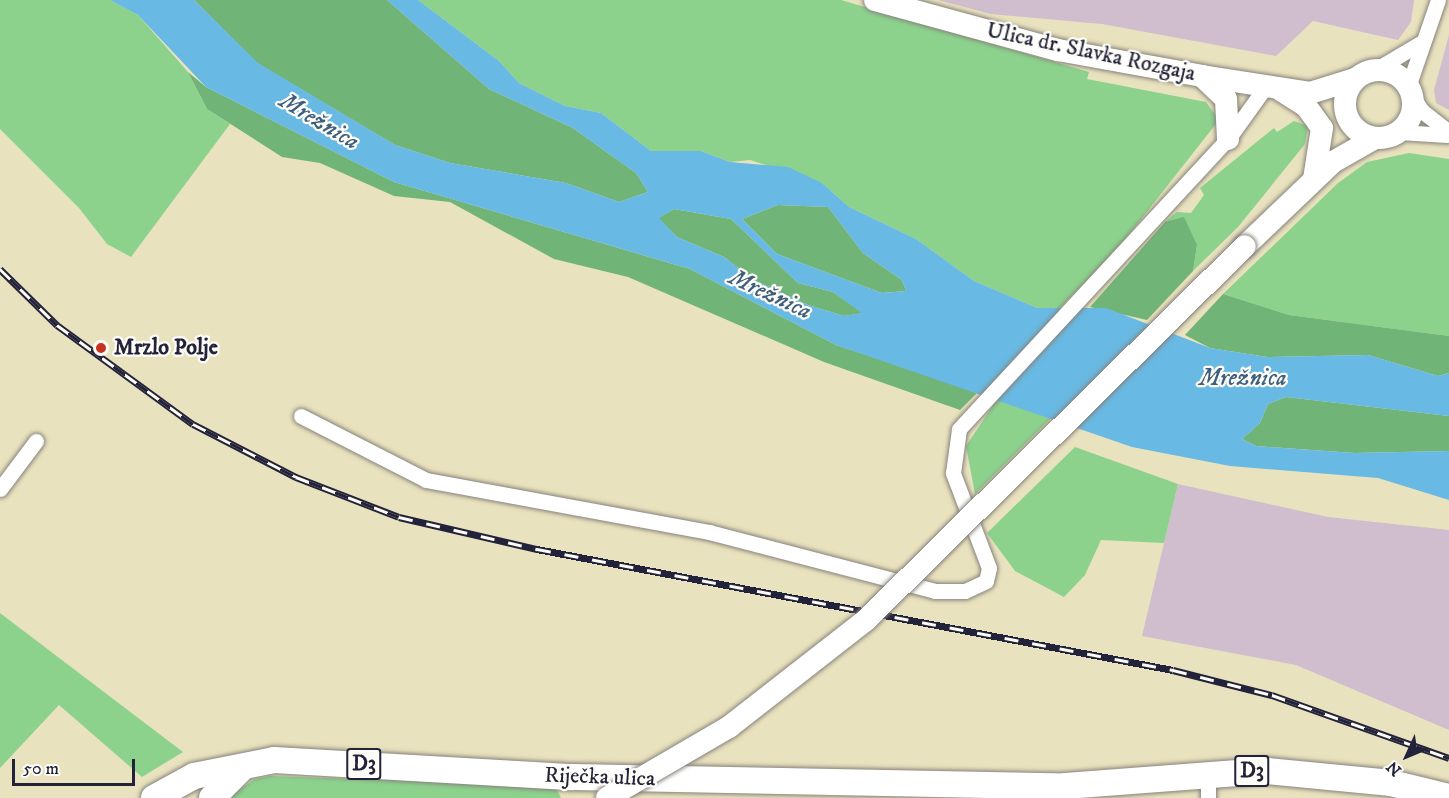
<!DOCTYPE html>
<meta charset="utf-8">
<style>
body{margin:0}
#map{position:relative;width:1449px;height:798px;overflow:hidden;background:#e9e2be;font-family:"IM FELL DW Pica",serif}
div>[style]{position:absolute}
[style*='--x']{left:calc(var(--x)*1px);top:calc(var(--y)*1px);width:calc(var(--w)*1px);rotate:calc(var(--a)*1deg)}
.industrial>*{inset:0;background:#d0bdcd}
.green>*{inset:0;background:#8cd28d}
.forest>*{inset:0;background:#71b478}
.water>*{inset:0;background:#68b9e3}
.roads{filter:drop-shadow(0 0 2px #86827c) drop-shadow(0 0 2px #86827c)}
.street>*{height:15px;margin:-7.5px;padding:0 7.5px;transform-origin:7.5px;border-radius:7.5px;background:#fff}
.secondary>*{height:22px;margin:-11px;padding:0 11px;transform-origin:11px;border-radius:11px;background:#fff}
.secondary>.ring{margin:-11px;padding:0;box-sizing:content-box;background:none;border:22px solid #fff;border-radius:50%}
.primary>*{height:26px;margin:-13px;padding:0 13px;transform-origin:13px;border-radius:13px;background:#fff}
.rail>*{height:7px;margin-top:-3.5px;transform-origin:0;background:repeating-linear-gradient(90deg,#fdfcf7 0 14px,#22223b 0 28px);box-sizing:border-box;border-block:2px solid #22223b}
.bridges{filter:drop-shadow(0 0 2px #86827c) drop-shadow(0 0 2px #86827c)}
.secondary-bridge>*{height:22px;margin:-11px;padding:0 11px;transform-origin:11px;border-radius:11px;background:#fff}
.dots>*{width:16px;height:16px;translate:-50% -50%;box-sizing:border-box;border:3px solid #fdfcf7;border-radius:50%}
span{translate:-50% -50%;white-space:nowrap;text-align:center;line-height:1.15;-webkit-text-stroke:4.5px #fdfcf7;paint-order:stroke}
.shield-label span{padding:2px 4px;background:#fdfcf7;border:2px solid;border-radius:4px;-webkit-text-stroke-width:0}
.shield-label{font-size:21px;color:#22223b;font-weight:700}
.street-label{font-size:22px;color:#22223b}
.poi-label{font-size:22px;color:#22223b;font-weight:700}
.left{translate:0 -50%;text-align:left}
.water-label{font-size:24px;color:#3e5e7e;font-style:italic}
.north{position:absolute;left:1377px;top:726px;width:60px;height:60px;-webkit-text-stroke:4px #fdfcf7;paint-order:stroke;rotate:226deg;font-size:16px;font-weight:700;line-height:24px;text-align:center;color:#22223b}
.north::after{content:'';display:block;margin:auto;width:21px;height:27px;background:#22223b;clip-path:polygon(50% 0,100% 100%,50% 72%,0 100%)}
.scale{position:absolute;left:12px;top:759px;width:123px;height:27px;box-sizing:border-box;border:3px solid #22223b;border-top:0;padding-left:8px;font-size:18px;line-height:21px;white-space:nowrap;color:#22223b;-webkit-text-stroke:4px #fdfcf7;paint-order:stroke}
</style>
<div id="map">
<div class="industrial">
<i style="clip-path:polygon(938px 0,1414px 0,1411px 22px,1398px 40px,1313px 21px,1276px 56px,1102px 24px,991px 14px)"></i>
<i style="clip-path:polygon(1449px 35px,1449px 110px,1436px 103px,1434px 90px)"></i>
<i style="clip-path:polygon(1178px 484px,1328px 517px,1449px 530px,1449px 730px,1296px 665px,1142px 636px)"></i>
</div>
<div class="green">
<i style="clip-path:polygon(0 0,110px 0,138px 15px,188px 72px,207px 109px,230px 124px,131px 257px,107px 244px,79px 208px,0 129px)"></i>
<i style="clip-path:polygon(418px 0,841px 0,1089px 72px,1087px 79px,1206px 102px,1219px 120px,1120px 246px,1060px 308px,1037px 308px,974px 281px,916px 239px,849px 207px,822px 183px,750px 160px,730px 162px,701px 151px,651px 151px,601px 113px,565px 106px,519px 83px,499px 61px)"></i>
<i style="clip-path:polygon(1294px 121px,1308px 126px,1305px 144px,1238px 227px,1193px 271px,1197px 245px,1165px 222px,1177px 212px,1191px 213px,1204px 195px,1200px 188px,1274px 128px,1277px 132px)"></i>
<i style="clip-path:polygon(1409px 153px,1449px 159px,1449px 336px,1289px 315px,1223px 294px,1338px 183px,1367px 162px)"></i>
<i style="clip-path:polygon(998px 398px,1052px 417px,975px 494px,966px 446px)"></i>
<i style="clip-path:polygon(1075px 447px,1178px 484px,1164px 543px,1101px 540px,1085px 575px,1064px 597px,1015px 571px,987px 533px)"></i>
<i style="clip-path:polygon(0 613px,183px 752px,142px 777px,59px 705px,0 768px)"></i>
<i style="clip-path:polygon(270px 776px,555px 786px,561px 798px,227px 798px,255px 779px)"></i>
</div>
<div class="forest">
<i style="clip-path:polygon(194px 0,387px 0,489px 89px,573px 128px,636px 173px,648px 192px,619px 202px,566px 183px,450px 163px,395px 145px,257px 63px)"></i>
<i style="clip-path:polygon(188px 72px,206px 87px,394px 182px,690px 269px,836px 345px,978px 392px,960px 410px,824px 362px,628px 277px,554px 259px,450px 202px,394px 196px,320px 163px,282px 157px,207px 109px)"></i>
<i style="clip-path:polygon(778px 205px,828px 207px,863px 253px,902px 280px,906px 291px,882px 293px,777px 254px,742px 219px)"></i>
<i style="clip-path:polygon(674px 209px,731px 219px,798px 283px,833px 292px,863px 313px,844px 316px,808px 305px,754px 280px,724px 257px,677px 237px,658px 218px)"></i>
<i style="clip-path:polygon(1184px 217px,1197px 245px,1193px 271px,1147px 320px,1090px 307px,1165px 222px)"></i>
<i style="clip-path:polygon(1223px 294px,1289px 315px,1449px 336px,1449px 373px,1438px 376px,1368px 355px,1267px 357px,1210px 348px,1185px 335px)"></i>
<i style="clip-path:polygon(1286px 397px,1449px 416px,1449px 451px,1354px 453px,1256px 446px,1242px 439px,1260px 423px,1268px 404px)"></i>
</div>
<div class="water">
<i style="clip-path:polygon(evenodd,110px 0,194px 0,258px 63px,395px 145px,450px 163px,566px 183px,619px 202px,648px 192px,636px 173px,573px 128px,489px 89px,387px 0,418px 0,499px 61px,519px 83px,565px 106px,601px 113px,651px 151px,701px 151px,730px 162px,788px 167px,822px 183px,849px 207px,916px 239px,974px 281px,1037px 308px,1106px 308px,1210px 348px,1267px 357px,1368px 355px,1438px 376px,1449px 373px,1449px 416px,1286px 397px,1268px 404px,1260px 423px,1242px 439px,1256px 446px,1354px 453px,1449px 451px,1449px 500px,1378px 478px,1230px 466px,1132px 447px,836px 345px,690px 269px,394px 182px,206px 87px,138px 15px,110px 0,778px 205px,828px 207px,863px 253px,902px 280px,906px 291px,882px 293px,777px 254px,742px 219px,778px 205px,110px 0,674px 209px,731px 219px,798px 283px,833px 292px,862px 313px,844px 316px,808px 305px,754px 280px,724px 257px,677px 237px,659px 218px,674px 209px)"></i>
</div>
<div class="roads">
<div class="street">
<i style="--x:1375;--y:70;--w:55;--a:-30.8"></i>
<i style="--x:1408;--y:87;--w:92;--a:-71"></i>
<i style="--x:1411;--y:94;--w:20;--a:57"></i>
<i style="--x:1422;--y:111;--w:34;--a:38"></i>
<i style="--x:1399;--y:132;--w:48;--a:3.6"></i>
<i style="--x:301;--y:416;--w:140;--a:27.1"></i>
<i style="--x:426;--y:480;--w:288;--a:10.4"></i>
<i style="--x:709;--y:532;--w:234;--a:14.6"></i>
<i style="--x:935;--y:591;--w:30;--a:0"></i>
<i style="--x:965;--y:591;--w:23;--a:-25"></i>
<i style="--x:986;--y:581;--w:13;--a:-77"></i>
<i style="--x:989;--y:568;--w:102;--a:-110.8"></i>
<i style="--x:953;--y:473;--w:44;--a:-82.2"></i>
<i style="--x:959;--y:429;--w:396;--a:-47.2"></i>
<i style="--x:1228;--y:139;--w:65;--a:-54.4"></i>
<i style="--x:0;--y:489;--w:60;--a:-53.1"></i>
<i style="--x:1208;--y:798;--w:27;--a:-90"></i>
</div>
<div class="secondary">
<i style="--x:875;--y:0;--w:190;--a:15.3"></i>
<i style="--x:1058;--y:50;--w:146;--a:10.2"></i>
<i style="--x:1202;--y:76;--w:109;--a:8.9"></i>
<i style="--x:1310;--y:93;--w:47;--a:-17.3"></i>
<i class="ring" style="left:1345px;top:70px;width:46px;height:46px"></i>
<i style="--x:1202;--y:76;--w:33;--a:44"></i>
<i style="--x:1226;--y:99;--w:40;--a:87.1"></i>
<i style="--x:1282;--y:91;--w:28;--a:32"></i>
<i style="--x:1306;--y:106;--w:27;--a:54"></i>
<i style="--x:1322;--y:128;--w:52;--a:98.9"></i>
<i style="--x:1245;--y:246;--w:122;--a:-43.7"></i>
<i style="--x:1333;--y:162;--w:48;--a:-29.7"></i>
</div>
<div class="primary">
<i style="--x:1039;--y:788;--w:229;--a:-4.3"></i>
<i style="--x:1267;--y:771;--w:125;--a:5.5"></i>
<i style="--x:1391;--y:783;--w:60;--a:13.6"></i>
<i style="--x:154;--y:798;--w:46;--a:-28.8"></i>
<i style="--x:194;--y:776;--w:82;--a:-11.3"></i>
<i style="--x:274;--y:760;--w:299;--a:3.3"></i>
<i style="--x:573;--y:777;--w:481;--a:1.1"></i>
<i style="--x:212;--y:798;--w:44;--a:-45"></i>
</div>
</div>
<div class="rail">
<i style="--x:0;--y:269;--w:80;--a:44.5"></i>
<i style="--x:57;--y:325;--w:168;--a:36.1"></i>
<i style="--x:193;--y:424;--w:116;--a:27.2"></i>
<i style="--x:296;--y:477;--w:110;--a:21.2"></i>
<i style="--x:399;--y:517;--w:142;--a:13.1"></i>
<i style="--x:537;--y:549;--w:647;--a:10.77"></i>
<i style="--x:1173;--y:670;--w:102;--a:14.2"></i>
<i style="--x:1272;--y:695;--w:188;--a:19.6"></i>
</div>
<div class="bridges">
<div class="secondary-bridge">
<i style="--x:607;--y:798;--w:141;--a:-30.2"></i>
<i style="--x:729;--y:727;--w:174;--a:-38"></i>
<i style="--x:866;--y:620;--w:532;--a:-44.62"></i>
</div>
</div>
<div class="dots">
<i style="left:101px;top:348px;background:#c8321e"></i>
</div>
<div class="shield-label">
<span style="left:364px;top:764px">D3</span>
<span style="left:1252px;top:771px">D3</span>
</div>
<div class="street-label">
<span style="left:1091px;top:52px;rotate:12deg">Ulica dr. Slavka Rozgaja</span>
<span style="left:600px;top:777px;rotate:2deg">Riječka ulica</span>
</div>
<div class="poi-label">
<span class="left" style="left:114px;top:348px">Mrzlo Polje</span>
</div>
<div class="water-label">
<span style="left:319px;top:122px;rotate:31deg">Mrežnica</span>
<span style="left:770px;top:295px;rotate:25deg">Mrežnica</span>
<span style="left:1243px;top:379px">Mrežnica</span>
</div>
<div class="north">N</div>
<div class="scale">50 m</div>
</div>
